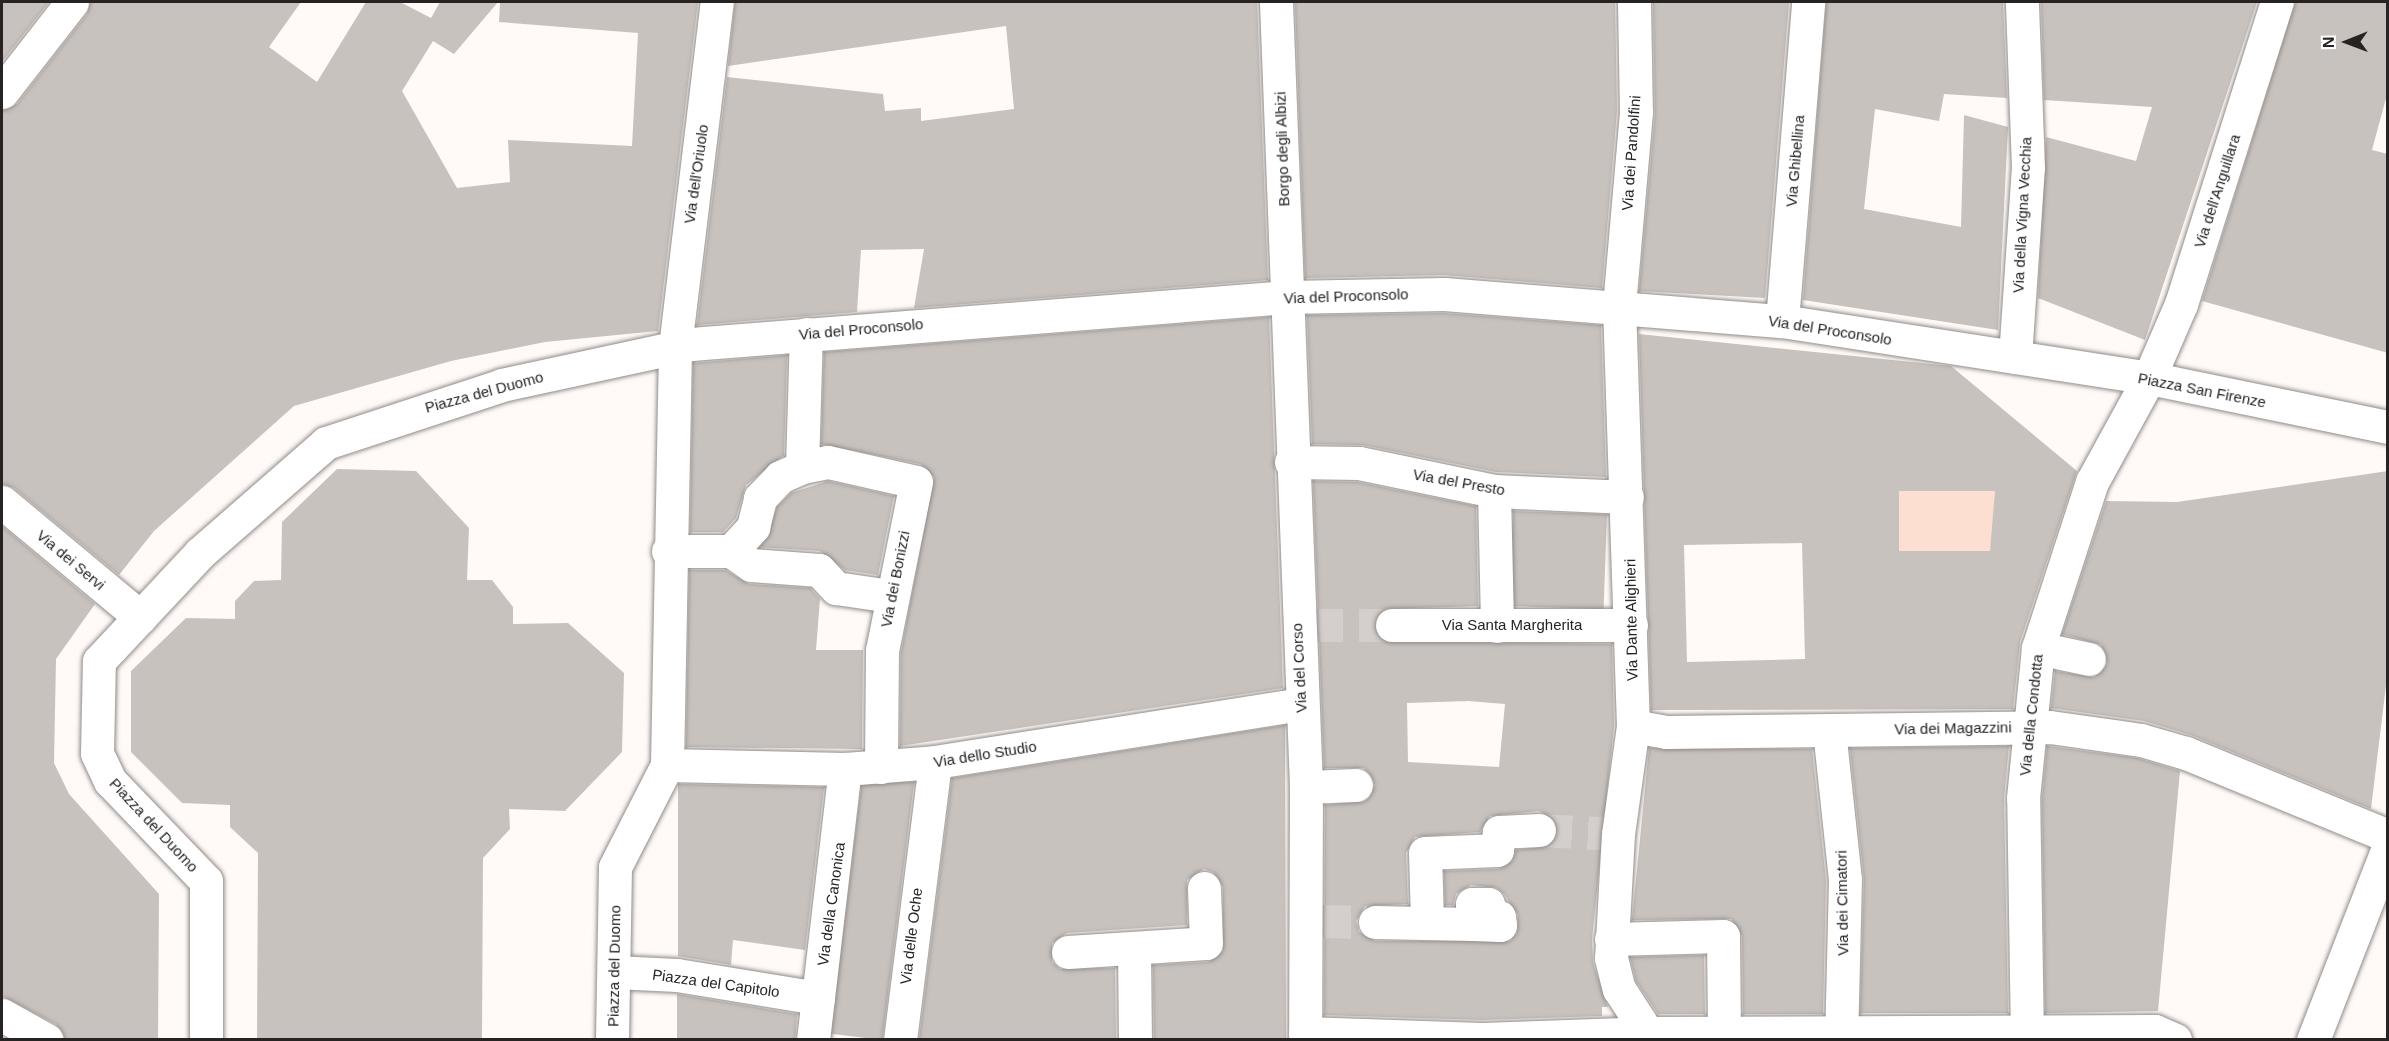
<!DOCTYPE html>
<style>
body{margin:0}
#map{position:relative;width:2389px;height:1041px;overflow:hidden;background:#fffaf7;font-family:Arial,sans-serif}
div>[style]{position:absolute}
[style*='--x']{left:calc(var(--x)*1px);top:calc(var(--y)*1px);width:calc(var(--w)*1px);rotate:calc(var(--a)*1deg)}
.green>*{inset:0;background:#fcdfd1;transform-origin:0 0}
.building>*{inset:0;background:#c8c2be;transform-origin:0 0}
.street-tunnel>*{height:33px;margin-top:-16.5px;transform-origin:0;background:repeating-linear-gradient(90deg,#d4cfcc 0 33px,transparent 0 49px)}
.roads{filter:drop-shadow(0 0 2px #918b88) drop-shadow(0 0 2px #918b88)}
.street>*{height:33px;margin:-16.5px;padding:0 16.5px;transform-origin:16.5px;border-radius:16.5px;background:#fff}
span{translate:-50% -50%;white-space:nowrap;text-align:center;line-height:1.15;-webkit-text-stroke:5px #fff;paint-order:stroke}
.street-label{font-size:15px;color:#262322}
.frame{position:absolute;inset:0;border:3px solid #262322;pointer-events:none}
.north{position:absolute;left:2317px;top:12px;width:60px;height:60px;-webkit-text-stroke:4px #fff;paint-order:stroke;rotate:269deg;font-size:16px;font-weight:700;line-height:24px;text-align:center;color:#262322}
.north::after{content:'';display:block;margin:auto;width:21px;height:27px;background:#262322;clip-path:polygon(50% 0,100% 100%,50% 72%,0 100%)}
</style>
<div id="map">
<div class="green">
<i style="left:1899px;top:491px;width:96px;height:60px"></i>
</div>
<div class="building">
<i style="clip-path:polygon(2px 2px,49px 2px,2px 62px)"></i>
<i style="clip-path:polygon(90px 2px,301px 2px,269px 47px,317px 82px,366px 2px,400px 2px,431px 18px,440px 2px,498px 2px,454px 54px,433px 41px,402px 91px,457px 188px,510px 182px,508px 140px,632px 146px,638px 33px,499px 22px,500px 2px,698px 2px,658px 331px,545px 342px,451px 361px,294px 406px,154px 531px,119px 575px,14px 488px,2px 484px,2px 110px,17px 104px,87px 14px)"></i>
<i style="clip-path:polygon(735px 2px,1257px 2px,1268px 280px,914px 308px,924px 249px,861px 250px,857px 312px,697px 325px,727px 77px,883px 94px,885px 111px,921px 108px,921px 121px,1014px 109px,1006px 26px,728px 66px)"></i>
<i style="clip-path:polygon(1295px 2px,1615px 2px,1617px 111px,1602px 288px,1444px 275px,1305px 278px)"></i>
<i style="clip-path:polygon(1653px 2px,1789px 2px,1765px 298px,1639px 291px,1655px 114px)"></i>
<i style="clip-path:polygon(1826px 2px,2003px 2px,2007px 98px,1944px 94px,1939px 121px,1875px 109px,1864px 209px,1961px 227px,1964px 115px,2008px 127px,1998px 330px,1803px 300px)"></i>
<i style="clip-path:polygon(2041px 2px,2257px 2px,2145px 340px,2038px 298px,2046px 137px,2136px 161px,2152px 107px,2044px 100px)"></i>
<i style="clip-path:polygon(2295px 2px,2388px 2px,2388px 91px,2372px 150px,2388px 154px,2388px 353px,2202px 301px)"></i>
<i style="clip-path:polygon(1443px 313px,1601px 325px,1606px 477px,1496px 472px,1363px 445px,1312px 444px,1307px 315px)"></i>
<i style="clip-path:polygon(1269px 317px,1283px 688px,900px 746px,901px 652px,934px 477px,920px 464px,821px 444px,824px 352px)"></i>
<i style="clip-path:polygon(evenodd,1639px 334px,1951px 366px,2077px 471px,2020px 642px,2013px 709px,1651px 710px,1639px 334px,1899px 491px,1995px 491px,1990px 551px,1899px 551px,1899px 491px,1639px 334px,1802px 543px,1805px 659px,1687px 662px,1684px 545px,1802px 543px)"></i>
<i style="clip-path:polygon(787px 355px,784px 455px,746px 485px,736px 518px,723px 532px,690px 532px,693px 363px)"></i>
<i style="clip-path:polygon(337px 469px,416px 471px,469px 528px,467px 580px,492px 580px,513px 607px,513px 624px,568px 623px,624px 673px,622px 752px,565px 811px,509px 809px,510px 829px,483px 858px,482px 1040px,257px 1040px,258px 853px,230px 827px,230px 805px,182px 803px,131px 752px,131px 671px,186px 618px,235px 619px,235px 601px,254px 581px,281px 580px,282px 522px)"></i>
<i style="clip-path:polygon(2388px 471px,2388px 669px,2371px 809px,2191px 735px,2144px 721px,2051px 708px,2055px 671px,2094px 677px,2107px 664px,2101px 645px,2062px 634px,2106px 501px,2177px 502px)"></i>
<i style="clip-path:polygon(828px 481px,894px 496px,878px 575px,845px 570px,820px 551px,760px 547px,777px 507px,791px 493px)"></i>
<i style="clip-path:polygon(evenodd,1313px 481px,1357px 482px,1476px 506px,1478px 606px,1383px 609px,1373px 624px,1383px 641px,1612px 644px,1614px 725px,1592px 939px,1593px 963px,1608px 1007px,1602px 1007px,1602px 1016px,1482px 1020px,1324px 1015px,1325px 805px,1365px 801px,1375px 785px,1364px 768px,1324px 768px,1313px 481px,1468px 701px,1505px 704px,1499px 767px,1408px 762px,1407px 703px,1468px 701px,1313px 481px,1539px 811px,1554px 819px,1558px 828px,1549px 846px,1516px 850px,1512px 861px,1498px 869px,1444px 871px,1445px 905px,1453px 905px,1456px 894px,1471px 885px,1497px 888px,1504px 894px,1518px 915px,1517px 933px,1510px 941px,1375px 941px,1359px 932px,1356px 921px,1365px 906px,1408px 904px,1406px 853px,1415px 837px,1480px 832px,1490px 816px,1539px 811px)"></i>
<i style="left:1513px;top:511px;width:94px;height:95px;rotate:2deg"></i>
<i style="clip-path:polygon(2px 526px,95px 604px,56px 659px,54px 763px,69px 794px,159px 894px,158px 1040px,66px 1040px,56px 1024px,2px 996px)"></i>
<i style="clip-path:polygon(689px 570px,725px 570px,749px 584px,810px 588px,820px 599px,816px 650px,863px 650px,862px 749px,686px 747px)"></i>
<i style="clip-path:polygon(1285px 725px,1286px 1040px,1154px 1040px,1153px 965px,1208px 962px,1223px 951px,1223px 887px,1213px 872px,1204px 869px,1187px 880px,1187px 925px,1067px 933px,1052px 943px,1052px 962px,1060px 969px,1115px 968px,1116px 1040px,919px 1040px,952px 778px)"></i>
<i style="clip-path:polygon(2009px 746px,2004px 798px,2008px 1013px,1860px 1013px,1864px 879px,1850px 748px)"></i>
<i style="clip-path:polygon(2047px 746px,2137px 758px,2180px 771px,2158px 1011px,2045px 1013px,2042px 799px)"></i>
<i style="clip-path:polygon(1649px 748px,1812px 749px,1826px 880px,1823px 1014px,1743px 1014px,1742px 936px,1731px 919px,1632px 920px)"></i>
<i style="left:914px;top:782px;width:260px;height:52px;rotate:97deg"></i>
<i style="clip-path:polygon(678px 784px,824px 787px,805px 950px,733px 940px,731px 965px,678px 956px)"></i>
<i style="clip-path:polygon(1704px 955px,1705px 1014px,1658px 1014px,1636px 981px,1630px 957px)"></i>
<i style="clip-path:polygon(677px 994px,797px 1014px,795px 1040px,677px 1040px)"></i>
</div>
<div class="street-tunnel">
<i style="--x:1310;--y:625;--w:82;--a:0"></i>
<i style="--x:1539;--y:830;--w:79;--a:2.9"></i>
<i style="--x:1318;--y:921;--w:57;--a:1"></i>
</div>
<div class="roads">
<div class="street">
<i style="--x:1276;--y:2;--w:786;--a:87.81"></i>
<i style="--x:1306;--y:787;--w:253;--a:90.2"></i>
<i style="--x:1634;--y:2;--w:110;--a:89"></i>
<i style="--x:1636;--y:112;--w:194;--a:95"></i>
<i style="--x:1619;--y:305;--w:421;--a:88.1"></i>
<i style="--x:1633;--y:726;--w:109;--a:97.9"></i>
<i style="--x:1618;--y:834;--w:124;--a:93.2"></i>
<i style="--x:1611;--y:958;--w:32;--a:76"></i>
<i style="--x:1619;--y:989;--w:61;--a:57.1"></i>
<i style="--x:2;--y:92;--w:114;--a:-52.1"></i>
<i style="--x:1782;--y:321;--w:320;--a:-85.3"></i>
<i style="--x:2015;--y:357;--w:189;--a:-86.1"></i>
<i style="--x:2028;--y:168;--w:166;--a:-92.1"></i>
<i style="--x:1291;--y:462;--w:68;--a:0.8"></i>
<i style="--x:1359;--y:463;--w:138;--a:11.7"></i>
<i style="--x:1494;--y:491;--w:133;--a:2.6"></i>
<i style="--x:802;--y:467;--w:26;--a:-11"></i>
<i style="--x:828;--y:462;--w:90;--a:12.8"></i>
<i style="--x:916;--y:482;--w:171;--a:101.4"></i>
<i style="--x:882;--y:650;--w:117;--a:90.5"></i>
<i style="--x:1494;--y:491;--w:135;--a:88.7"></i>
<i style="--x:2;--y:502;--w:180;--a:39.8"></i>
<i style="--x:668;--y:551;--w:63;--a:0"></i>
<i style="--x:731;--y:551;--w:33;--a:-47"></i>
<i style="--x:753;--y:527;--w:30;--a:-76"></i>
<i style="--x:760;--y:498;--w:29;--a:-46"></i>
<i style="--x:780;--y:477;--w:24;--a:-24"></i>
<i style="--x:802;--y:467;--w:133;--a:-88.3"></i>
<i style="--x:731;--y:551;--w:24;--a:35"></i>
<i style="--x:751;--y:565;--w:68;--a:4.2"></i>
<i style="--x:819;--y:570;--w:25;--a:47"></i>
<i style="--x:836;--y:588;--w:55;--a:8.4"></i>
<i style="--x:1392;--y:625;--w:239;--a:0"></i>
<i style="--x:2038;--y:648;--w:52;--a:12.2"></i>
<i style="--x:1633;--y:726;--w:34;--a:10"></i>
<i style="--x:1666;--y:732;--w:384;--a:-0.7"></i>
<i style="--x:2050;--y:727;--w:92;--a:8.1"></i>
<i style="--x:2141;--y:740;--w:47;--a:16.1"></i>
<i style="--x:2186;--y:753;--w:218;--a:22.3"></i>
<i style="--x:1829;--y:730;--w:150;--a:83.9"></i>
<i style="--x:1845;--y:879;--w:161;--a:91.4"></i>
<i style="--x:667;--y:765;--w:178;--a:1.3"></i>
<i style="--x:845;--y:769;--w:90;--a:-4.4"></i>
<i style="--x:935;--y:762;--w:370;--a:-9"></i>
<i style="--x:1306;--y:787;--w:50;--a:-2.3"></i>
<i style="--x:1375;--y:922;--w:97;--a:1.2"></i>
<i style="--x:1472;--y:924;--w:28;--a:2"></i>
<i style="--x:1500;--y:925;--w:8;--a:-97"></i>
<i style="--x:1499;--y:917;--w:11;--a:180"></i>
<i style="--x:1488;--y:917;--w:13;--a:-90"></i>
<i style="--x:1488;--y:904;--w:16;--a:180"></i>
<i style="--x:1472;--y:904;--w:20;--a:90"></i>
<i style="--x:1427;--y:923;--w:70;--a:-91.6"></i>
<i style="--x:1425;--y:853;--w:72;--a:-2.4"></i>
<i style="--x:1497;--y:850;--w:18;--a:-84"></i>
<i style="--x:1499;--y:832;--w:40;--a:-2.9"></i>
<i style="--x:1611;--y:939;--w:112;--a:-1.5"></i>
<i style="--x:1723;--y:936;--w:96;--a:89.4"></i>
<i style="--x:1134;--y:949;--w:91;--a:89.4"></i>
<i style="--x:1068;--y:952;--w:138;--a:-3.7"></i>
<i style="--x:1206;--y:943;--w:55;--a:-92.1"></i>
<i style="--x:614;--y:972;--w:63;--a:2.7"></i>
<i style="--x:677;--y:975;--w:143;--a:9.3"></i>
<i style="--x:2;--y:1015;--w:51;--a:29.1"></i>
<i style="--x:1305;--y:1033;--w:177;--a:1.9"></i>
<i style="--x:1482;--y:1039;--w:170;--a:-2"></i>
<i style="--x:1652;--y:1033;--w:503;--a:-0.23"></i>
<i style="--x:2155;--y:1031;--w:22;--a:24"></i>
<i style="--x:206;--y:1040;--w:159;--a:-90"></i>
<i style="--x:206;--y:881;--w:139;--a:-133.8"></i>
<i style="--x:110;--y:781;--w:31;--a:-115"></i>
<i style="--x:97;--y:753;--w:92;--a:-88.8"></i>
<i style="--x:99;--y:661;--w:148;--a:-46.9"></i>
<i style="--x:200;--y:553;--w:167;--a:-41.1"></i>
<i style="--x:326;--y:443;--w:185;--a:-18.2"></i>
<i style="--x:502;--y:385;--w:193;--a:-12.2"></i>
<i style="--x:691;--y:344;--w:598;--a:-4.51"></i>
<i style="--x:1287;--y:297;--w:157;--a:-1.1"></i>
<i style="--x:1444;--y:294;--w:339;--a:4.6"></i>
<i style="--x:1782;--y:321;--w:371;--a:8.8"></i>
<i style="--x:2149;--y:378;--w:244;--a:11.6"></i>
<i style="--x:612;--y:1040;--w:173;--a:-89"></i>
<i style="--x:615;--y:867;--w:114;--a:-63"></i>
<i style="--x:667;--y:765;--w:418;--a:-88.9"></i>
<i style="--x:675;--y:347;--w:348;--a:-83.1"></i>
<i style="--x:813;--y:1040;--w:273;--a:-83.3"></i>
<i style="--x:900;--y:1040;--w:280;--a:-82.8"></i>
<i style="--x:2027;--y:1040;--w:242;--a:-90.9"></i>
<i style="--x:2023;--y:798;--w:151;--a:-84.3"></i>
<i style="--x:2038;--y:648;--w:175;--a:-72"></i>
<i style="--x:2092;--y:482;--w:119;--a:-61.3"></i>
<i style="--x:2149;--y:378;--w:81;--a:-66.6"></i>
<i style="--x:2181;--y:304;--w:317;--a:-72.4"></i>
<i style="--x:2313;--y:1040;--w:206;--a:-68.7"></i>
</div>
</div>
<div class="street-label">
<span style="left:1282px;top:149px;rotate:-92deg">Borgo degli Albizi</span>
<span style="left:1631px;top:153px;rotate:-86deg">Via dei Pandolfini</span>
<span style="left:1795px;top:161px;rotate:-85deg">Via Ghibellina</span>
<span style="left:696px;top:174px;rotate:-82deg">Via dell'Oriuolo</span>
<span style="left:2217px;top:191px;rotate:-72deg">Via dell'Anguillara</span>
<span style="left:2022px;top:215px;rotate:-87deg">Via della Vigna Vecchia</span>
<span style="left:1346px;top:296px;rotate:-2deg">Via del Proconsolo</span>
<span style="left:861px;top:329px;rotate:-5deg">Via del Proconsolo</span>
<span style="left:1830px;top:330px;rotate:9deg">Via del Proconsolo</span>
<span style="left:2202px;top:390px;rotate:11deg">Piazza San Firenze</span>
<span style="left:484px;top:392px;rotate:-15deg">Piazza del Duomo</span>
<span style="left:1459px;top:482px;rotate:10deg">Via del Presto</span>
<span style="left:71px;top:560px;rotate:40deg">Via dei Servi</span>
<span style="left:895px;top:579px;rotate:-79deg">Via dei Bonizzi</span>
<span style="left:1631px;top:620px;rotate:-91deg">Via Dante Alighieri</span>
<span style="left:1512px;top:625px">Via Santa Margherita</span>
<span style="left:1299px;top:668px;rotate:-93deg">Via del Corso</span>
<span style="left:2031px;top:715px;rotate:-84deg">Via della Condotta</span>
<span style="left:1953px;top:728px;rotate:-1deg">Via dei Magazzini</span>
<span style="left:985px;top:754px;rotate:-9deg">Via dello Studio</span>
<span style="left:154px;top:825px;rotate:47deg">Piazza del Duomo</span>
<span style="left:1842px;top:903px;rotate:-91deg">Via dei Cimatori</span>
<span style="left:831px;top:904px;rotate:-82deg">Via della Canonica</span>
<span style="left:911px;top:936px;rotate:-83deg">Via delle Oche</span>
<span style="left:614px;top:966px;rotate:-89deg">Piazza del Duomo</span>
<span style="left:716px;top:983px;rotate:8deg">Piazza del Capitolo</span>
</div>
<div class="frame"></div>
<div class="north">N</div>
</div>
